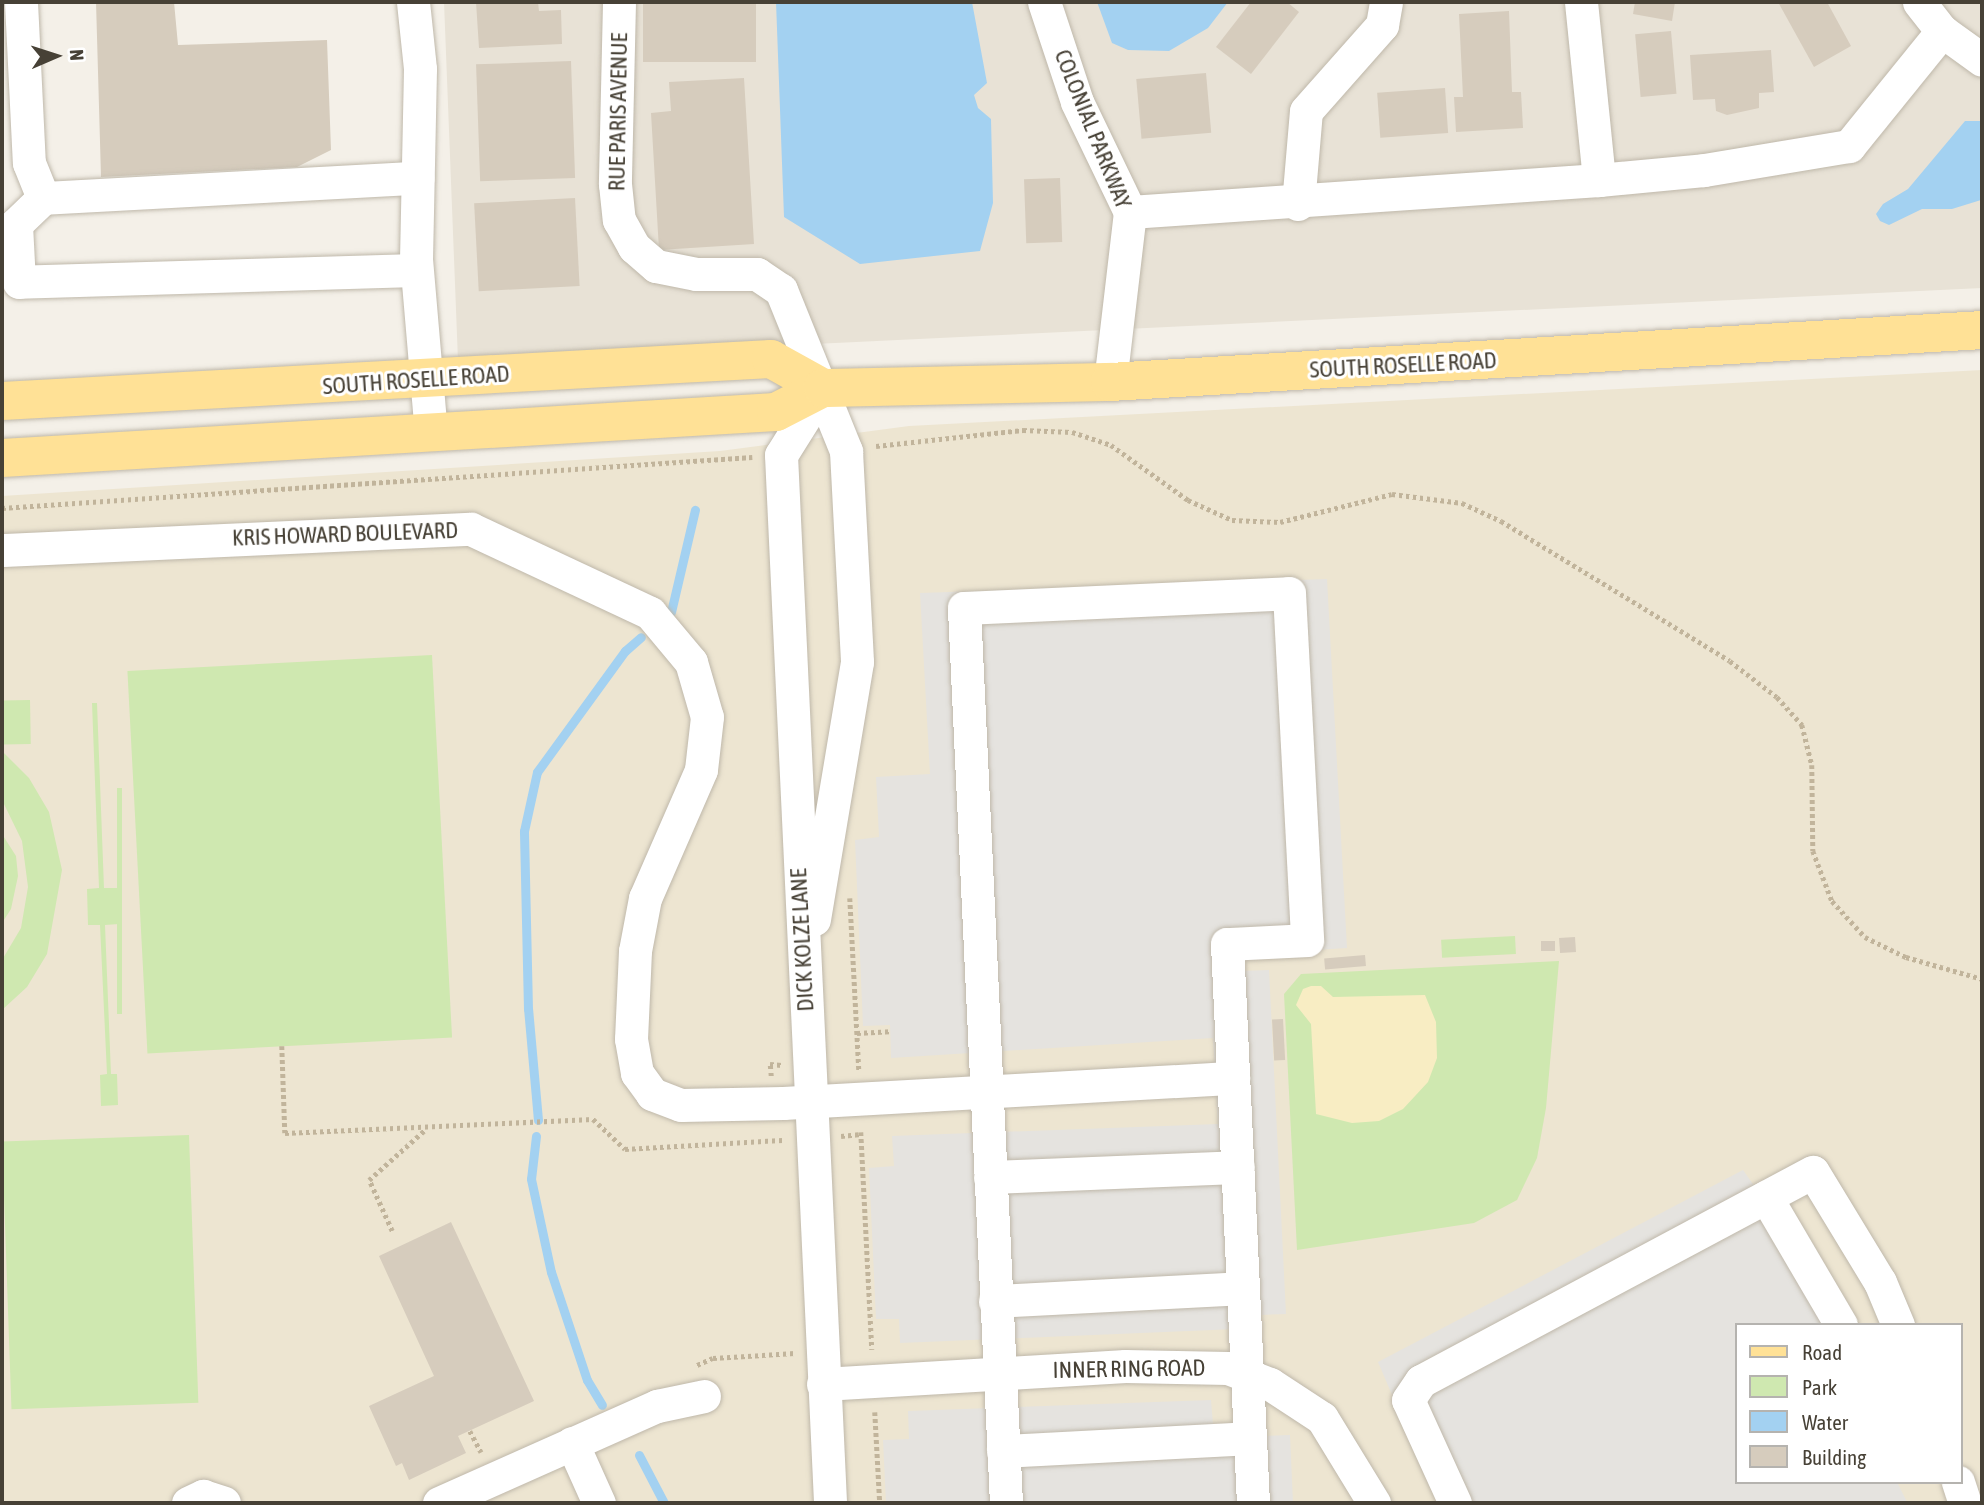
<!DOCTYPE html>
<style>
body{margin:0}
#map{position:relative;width:1984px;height:1505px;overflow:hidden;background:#f4f0e8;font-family:"Asap Condensed",sans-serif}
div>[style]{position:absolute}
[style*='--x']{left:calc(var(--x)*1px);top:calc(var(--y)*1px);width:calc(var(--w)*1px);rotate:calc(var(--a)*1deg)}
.residential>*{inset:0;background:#e8e2d6}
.education>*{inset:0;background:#ede5d1}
.green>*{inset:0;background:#cfe8b0;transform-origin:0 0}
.sand>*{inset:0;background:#f8edc3}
.parking>*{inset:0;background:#e5e3df}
.water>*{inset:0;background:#a3d1f1}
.stream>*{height:9px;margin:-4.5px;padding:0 4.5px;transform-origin:4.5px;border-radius:4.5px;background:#a3d1f1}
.building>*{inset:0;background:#d6ccbd;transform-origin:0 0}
.path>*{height:4.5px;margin-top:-2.25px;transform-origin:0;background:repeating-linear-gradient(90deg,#c1b49b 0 3.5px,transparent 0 7px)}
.roads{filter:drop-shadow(0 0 2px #bfb8aa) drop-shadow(0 0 2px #bfb8aa)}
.minor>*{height:33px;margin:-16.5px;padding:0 16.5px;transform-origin:16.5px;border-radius:16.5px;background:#fff}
.major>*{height:38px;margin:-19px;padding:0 19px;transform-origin:19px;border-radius:19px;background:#ffe196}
span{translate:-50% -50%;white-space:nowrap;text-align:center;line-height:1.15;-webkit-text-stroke:6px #fff;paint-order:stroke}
.street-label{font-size:23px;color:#474136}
.frame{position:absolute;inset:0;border:4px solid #474136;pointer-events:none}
.legend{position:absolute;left:1735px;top:1323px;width:228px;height:161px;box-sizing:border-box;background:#fff;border:2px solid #b5b3af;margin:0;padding:9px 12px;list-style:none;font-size:21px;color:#474136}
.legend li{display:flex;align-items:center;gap:14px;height:35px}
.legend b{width:35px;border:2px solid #b5b3af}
.north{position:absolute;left:21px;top:21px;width:70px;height:70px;-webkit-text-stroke:5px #fff;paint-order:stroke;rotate:87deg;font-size:19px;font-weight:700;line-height:28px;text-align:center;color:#474136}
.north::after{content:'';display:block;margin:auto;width:24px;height:32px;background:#474136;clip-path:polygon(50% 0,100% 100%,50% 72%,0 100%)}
</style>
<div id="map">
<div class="residential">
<i style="clip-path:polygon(444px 2px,1982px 2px,1982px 288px,458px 361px)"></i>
</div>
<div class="education">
<i style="clip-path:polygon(evenodd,1982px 370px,1982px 1503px,2px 1503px,2px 496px,720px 451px,909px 426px,1982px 370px,1737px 1325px,1961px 1325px,1961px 1482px,1737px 1482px,1737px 1325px)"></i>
</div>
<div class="green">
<i style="left:432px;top:655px;width:383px;height:305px;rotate:87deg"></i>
<i style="left:30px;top:700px;width:44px;height:28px;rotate:89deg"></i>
<i style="clip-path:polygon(92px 703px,97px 703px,104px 888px,117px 888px,119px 924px,105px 925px,111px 1074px,117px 1074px,118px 1105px,101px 1106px,100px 1075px,107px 1074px,100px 925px,88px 925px,87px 889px,99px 888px)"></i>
<i style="clip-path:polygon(2px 751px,29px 778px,49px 812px,62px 870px,47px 954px,27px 987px,2px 1010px,2px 960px,21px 928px,28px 887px,22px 841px,2px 800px)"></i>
<i style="left:117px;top:788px;width:5px;height:226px"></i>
<i style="clip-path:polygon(2px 834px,16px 856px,18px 876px,11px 909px,2px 923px)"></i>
<i style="left:1515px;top:936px;width:18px;height:74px;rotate:87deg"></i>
<i style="clip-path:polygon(1559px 961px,1546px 1108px,1537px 1158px,1517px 1200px,1474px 1223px,1297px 1250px,1284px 994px,1301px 974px)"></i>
<i style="left:189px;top:1135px;width:268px;height:187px;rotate:88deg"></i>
</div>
<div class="sand">
<i style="clip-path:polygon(1311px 986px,1321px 986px,1333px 997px,1425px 995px,1436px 1022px,1437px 1058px,1428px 1082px,1403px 1109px,1379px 1121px,1352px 1123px,1316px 1114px,1311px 1024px,1296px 1005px,1303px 989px)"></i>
</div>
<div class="parking">
<i style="clip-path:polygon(1327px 579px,1347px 948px,1241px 955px,1242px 971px,1269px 970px,1286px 1314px,1260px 1315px,1260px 1328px,900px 1343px,899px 1319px,876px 1319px,869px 1168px,894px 1166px,892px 1136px,1218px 1124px,1213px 1038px,891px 1058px,890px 1025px,863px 1026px,855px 840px,879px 837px,876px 777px,930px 774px,920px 593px)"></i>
<i style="clip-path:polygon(1743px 1170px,1853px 1325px,1737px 1325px,1737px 1482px,1897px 1482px,1907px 1502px,1438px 1503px,1378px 1362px)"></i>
<i style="clip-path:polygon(1211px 1400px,1213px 1425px,1264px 1436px,1290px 1435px,1293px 1503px,886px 1503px,883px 1440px,909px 1439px,908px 1411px)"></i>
</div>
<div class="water">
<i style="clip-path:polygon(776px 2px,972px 2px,987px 83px,974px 95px,978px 108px,991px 119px,993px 203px,980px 251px,860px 264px,784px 217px)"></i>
<i style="clip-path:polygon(1097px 2px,1228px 2px,1208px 28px,1169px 51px,1128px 50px,1112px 43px)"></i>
<i style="clip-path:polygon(1965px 121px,1982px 121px,1981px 200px,1952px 209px,1922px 209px,1889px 225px,1880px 221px,1876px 214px,1883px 204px,1908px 189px)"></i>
</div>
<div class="stream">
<i style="--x:671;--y:612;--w:105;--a:-76.8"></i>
<i style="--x:538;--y:1120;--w:111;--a:-95.1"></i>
<i style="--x:528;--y:1009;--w:178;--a:-91.3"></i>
<i style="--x:524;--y:831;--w:60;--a:-77.6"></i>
<i style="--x:537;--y:772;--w:150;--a:-54"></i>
<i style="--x:625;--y:651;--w:21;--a:-41"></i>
<i style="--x:536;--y:1136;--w:43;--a:96.6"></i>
<i style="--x:531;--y:1179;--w:95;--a:77.9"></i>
<i style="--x:551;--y:1272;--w:114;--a:71.6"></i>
<i style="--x:587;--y:1380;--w:29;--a:59"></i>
<i style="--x:639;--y:1455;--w:54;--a:62.5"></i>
</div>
<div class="building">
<i style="clip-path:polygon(96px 2px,174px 2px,178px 45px,327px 40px,331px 150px,297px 167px,101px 177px)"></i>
<i style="clip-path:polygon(476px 2px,538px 2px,539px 11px,561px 10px,562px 44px,479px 48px)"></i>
<i style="left:643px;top:2px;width:113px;height:60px"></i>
<i style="clip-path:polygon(1251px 2px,1287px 2px,1299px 12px,1251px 74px,1216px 47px)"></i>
<i style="clip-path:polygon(1635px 2px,1675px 2px,1672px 21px,1633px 14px)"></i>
<i style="clip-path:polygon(1778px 2px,1827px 2px,1851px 46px,1814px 67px)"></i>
<i style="clip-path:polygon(1509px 11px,1512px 92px,1521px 92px,1523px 128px,1456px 132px,1454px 97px,1463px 97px,1459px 14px)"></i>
<i style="left:1671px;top:31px;width:63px;height:36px;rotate:85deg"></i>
<i style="clip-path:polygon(1771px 50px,1774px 92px,1759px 93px,1759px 108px,1727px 115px,1716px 111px,1715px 99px,1693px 100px,1690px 55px)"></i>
<i style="left:571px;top:61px;width:117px;height:95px;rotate:88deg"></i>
<i style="left:1206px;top:73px;width:60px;height:70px;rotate:85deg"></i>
<i style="clip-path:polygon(744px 78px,754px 244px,659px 250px,651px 113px,671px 111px,669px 82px)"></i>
<i style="left:1445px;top:88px;width:45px;height:68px;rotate:86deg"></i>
<i style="left:1060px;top:178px;width:64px;height:36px;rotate:88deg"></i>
<i style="left:575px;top:198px;width:88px;height:101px;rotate:87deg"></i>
<i style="left:1575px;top:937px;width:15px;height:16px;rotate:86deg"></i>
<i style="left:1555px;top:941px;width:10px;height:14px;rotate:90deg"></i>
<i style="left:1365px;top:955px;width:11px;height:41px;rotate:85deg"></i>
<i style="left:1283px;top:1019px;width:41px;height:11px;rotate:87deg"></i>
<i style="clip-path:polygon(451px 1222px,534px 1401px,458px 1436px,466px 1453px,409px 1480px,402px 1463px,396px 1466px,369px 1406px,434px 1376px,379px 1256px)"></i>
</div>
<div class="path">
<i style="--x:876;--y:446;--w:148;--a:-6.2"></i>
<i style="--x:1023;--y:430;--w:49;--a:2.3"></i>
<i style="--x:1072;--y:432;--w:41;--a:18.4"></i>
<i style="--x:1111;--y:445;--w:95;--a:35.5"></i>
<i style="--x:1188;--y:500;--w:48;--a:24.4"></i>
<i style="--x:1232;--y:520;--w:48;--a:2.4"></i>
<i style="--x:1280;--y:522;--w:115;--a:-14"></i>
<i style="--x:1392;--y:494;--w:71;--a:7.3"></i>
<i style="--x:1462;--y:503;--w:43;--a:24.8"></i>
<i style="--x:1501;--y:521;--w:268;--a:31.4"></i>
<i style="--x:1730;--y:661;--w:59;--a:37.5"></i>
<i style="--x:1777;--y:697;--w:38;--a:48"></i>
<i style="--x:1802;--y:725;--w:41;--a:76"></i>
<i style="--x:1812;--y:765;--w:86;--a:89.3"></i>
<i style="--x:1813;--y:851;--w:53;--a:69.2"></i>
<i style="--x:1832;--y:901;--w:49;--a:47.5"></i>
<i style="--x:1865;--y:937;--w:46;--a:26"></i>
<i style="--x:1906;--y:957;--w:79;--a:16.1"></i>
<i style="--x:2;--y:508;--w:752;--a:-3.89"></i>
<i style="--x:850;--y:898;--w:173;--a:87"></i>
<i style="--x:857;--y:1033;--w:33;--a:-3"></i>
<i style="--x:282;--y:1046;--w:87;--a:88"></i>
<i style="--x:285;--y:1133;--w:308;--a:-2.6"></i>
<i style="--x:593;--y:1119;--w:44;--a:43.2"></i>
<i style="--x:625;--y:1149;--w:158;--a:-3.3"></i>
<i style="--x:771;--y:1076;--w:12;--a:-95"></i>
<i style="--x:770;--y:1064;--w:12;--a:5"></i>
<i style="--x:861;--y:1132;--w:218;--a:87.1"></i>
<i style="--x:841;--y:1136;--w:20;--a:-6"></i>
<i style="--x:392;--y:1231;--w:56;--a:-114.3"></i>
<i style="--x:369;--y:1180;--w:75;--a:-41.8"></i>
<i style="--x:697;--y:1365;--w:17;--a:-24"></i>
<i style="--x:713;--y:1358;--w:82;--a:-3.5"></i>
<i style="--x:875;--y:1412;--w:91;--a:86.9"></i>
<i style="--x:470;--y:1431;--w:24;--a:62"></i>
</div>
<div class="roads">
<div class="minor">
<i style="--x:21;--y:2;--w:161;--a:87.2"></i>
<i style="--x:29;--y:163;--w:38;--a:68"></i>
<i style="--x:413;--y:2;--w:67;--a:84"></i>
<i style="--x:420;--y:69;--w:190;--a:91.2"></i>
<i style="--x:416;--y:259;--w:175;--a:85.1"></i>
<i style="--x:619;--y:2;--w:182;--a:91.3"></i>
<i style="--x:615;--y:184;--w:36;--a:84"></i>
<i style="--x:619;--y:220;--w:31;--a:61"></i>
<i style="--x:634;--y:247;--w:29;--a:41"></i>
<i style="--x:656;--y:266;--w:41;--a:11.3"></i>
<i style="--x:696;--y:274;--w:61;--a:0"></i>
<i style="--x:757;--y:274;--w:29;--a:34"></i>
<i style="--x:781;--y:290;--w:174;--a:68"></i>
<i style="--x:846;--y:451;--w:211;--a:87"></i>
<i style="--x:857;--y:662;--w:261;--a:99.5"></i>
<i style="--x:1044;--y:2;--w:105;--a:71.7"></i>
<i style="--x:1077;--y:102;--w:122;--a:64.3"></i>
<i style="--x:1130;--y:212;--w:171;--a:96.7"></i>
<i style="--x:1581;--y:2;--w:179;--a:84.2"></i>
<i style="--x:1919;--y:2;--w:37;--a:52"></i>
<i style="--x:1942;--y:31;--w:49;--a:35.9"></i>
<i style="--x:1298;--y:204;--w:93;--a:-85.1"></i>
<i style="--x:1306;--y:111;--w:115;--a:-48.5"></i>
<i style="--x:1382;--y:25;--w:23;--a:-80"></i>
<i style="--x:1130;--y:212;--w:470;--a:-3.9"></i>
<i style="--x:1599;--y:180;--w:105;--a:-5.4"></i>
<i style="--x:1704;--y:170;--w:147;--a:-9.4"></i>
<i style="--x:1849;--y:146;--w:148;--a:-51"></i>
<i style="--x:416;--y:270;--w:397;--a:178.3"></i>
<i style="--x:19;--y:282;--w:58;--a:-93"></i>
<i style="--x:16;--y:224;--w:37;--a:-44"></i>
<i style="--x:43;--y:198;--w:375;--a:-3.1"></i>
<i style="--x:823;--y:388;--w:79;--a:122.1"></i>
<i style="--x:781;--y:455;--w:1049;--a:87.32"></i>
<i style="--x:2;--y:550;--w:469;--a:-2.6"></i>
<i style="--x:471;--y:529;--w:198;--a:25.1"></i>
<i style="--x:650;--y:613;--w:64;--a:50.1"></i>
<i style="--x:691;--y:662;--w:57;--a:73.8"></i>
<i style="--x:707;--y:717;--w:53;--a:96.5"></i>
<i style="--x:701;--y:770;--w:140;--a:113.6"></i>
<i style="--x:645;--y:898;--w:54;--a:100.7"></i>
<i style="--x:635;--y:951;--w:88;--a:92.6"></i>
<i style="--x:631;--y:1039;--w:35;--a:80"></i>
<i style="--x:637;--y:1073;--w:26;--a:54"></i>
<i style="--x:652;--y:1094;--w:31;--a:21"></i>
<i style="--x:681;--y:1105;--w:102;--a:-1.1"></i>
<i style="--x:783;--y:1103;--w:451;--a:-3.2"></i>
<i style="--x:990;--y:1177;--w:248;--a:-2.3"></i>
<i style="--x:1766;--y:1197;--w:148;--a:59.6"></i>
<i style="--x:995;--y:1301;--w:248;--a:-3"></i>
<i style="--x:823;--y:1384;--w:303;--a:-3.4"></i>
<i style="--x:1125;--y:1366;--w:103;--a:1.1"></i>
<i style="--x:1228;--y:1368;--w:45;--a:20.9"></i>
<i style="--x:1270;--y:1384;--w:62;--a:33.2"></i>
<i style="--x:1322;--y:1418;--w:100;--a:58.5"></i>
<i style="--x:572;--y:1443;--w:66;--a:65.8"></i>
<i style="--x:1003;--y:1451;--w:247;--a:-3"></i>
<i style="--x:1958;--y:1482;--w:22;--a:72"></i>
<i style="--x:188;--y:1503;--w:17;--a:-25"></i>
<i style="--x:203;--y:1496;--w:22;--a:18"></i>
<i style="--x:439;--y:1503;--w:239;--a:-24"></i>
<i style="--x:657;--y:1406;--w:48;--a:-12"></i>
<i style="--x:1006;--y:1503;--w:896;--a:-92.69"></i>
<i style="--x:964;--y:608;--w:325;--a:-2.6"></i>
<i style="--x:1289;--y:593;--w:347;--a:87"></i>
<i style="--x:1307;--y:940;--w:80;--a:177.1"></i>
<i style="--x:1227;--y:944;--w:560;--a:87.34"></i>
<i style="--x:1455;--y:1503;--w:113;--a:-114.5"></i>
<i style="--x:1408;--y:1400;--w:23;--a:-56"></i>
<i style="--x:1421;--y:1381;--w:444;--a:-28.1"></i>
<i style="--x:1813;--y:1172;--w:129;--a:58.7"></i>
<i style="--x:1880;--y:1282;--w:47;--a:67.3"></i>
</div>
<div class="major">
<i style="--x:2;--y:401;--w:770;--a:-3.13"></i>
<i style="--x:771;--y:359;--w:60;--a:29.1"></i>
<i style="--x:2;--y:458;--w:775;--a:-3.4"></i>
<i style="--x:776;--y:412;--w:53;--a:-27.1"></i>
<i style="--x:823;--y:388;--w:287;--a:-1.2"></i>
<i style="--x:1110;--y:382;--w:874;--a:-3.41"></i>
</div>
</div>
<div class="street-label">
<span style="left:618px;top:112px;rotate:-89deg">RUE PARIS AVENUE</span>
<span style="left:1093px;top:129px;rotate:68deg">COLONIAL PARKWAY</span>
<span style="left:1403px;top:365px;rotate:-3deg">SOUTH ROSELLE ROAD</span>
<span style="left:416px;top:380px;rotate:-4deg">SOUTH ROSELLE ROAD</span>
<span style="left:345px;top:534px;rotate:-2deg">KRIS HOWARD BOULEVARD</span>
<span style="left:802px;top:940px;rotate:-93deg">DICK KOLZE LANE</span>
<span style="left:1129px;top:1369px;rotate:-1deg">INNER RING ROAD</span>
</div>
<div class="frame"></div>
<ul class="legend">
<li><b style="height:9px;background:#ffe196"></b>Road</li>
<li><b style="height:19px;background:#cfe8b0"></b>Park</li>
<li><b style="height:19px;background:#a3d1f1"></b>Water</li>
<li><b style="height:19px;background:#d6ccbd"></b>Building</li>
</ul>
<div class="north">N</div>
</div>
